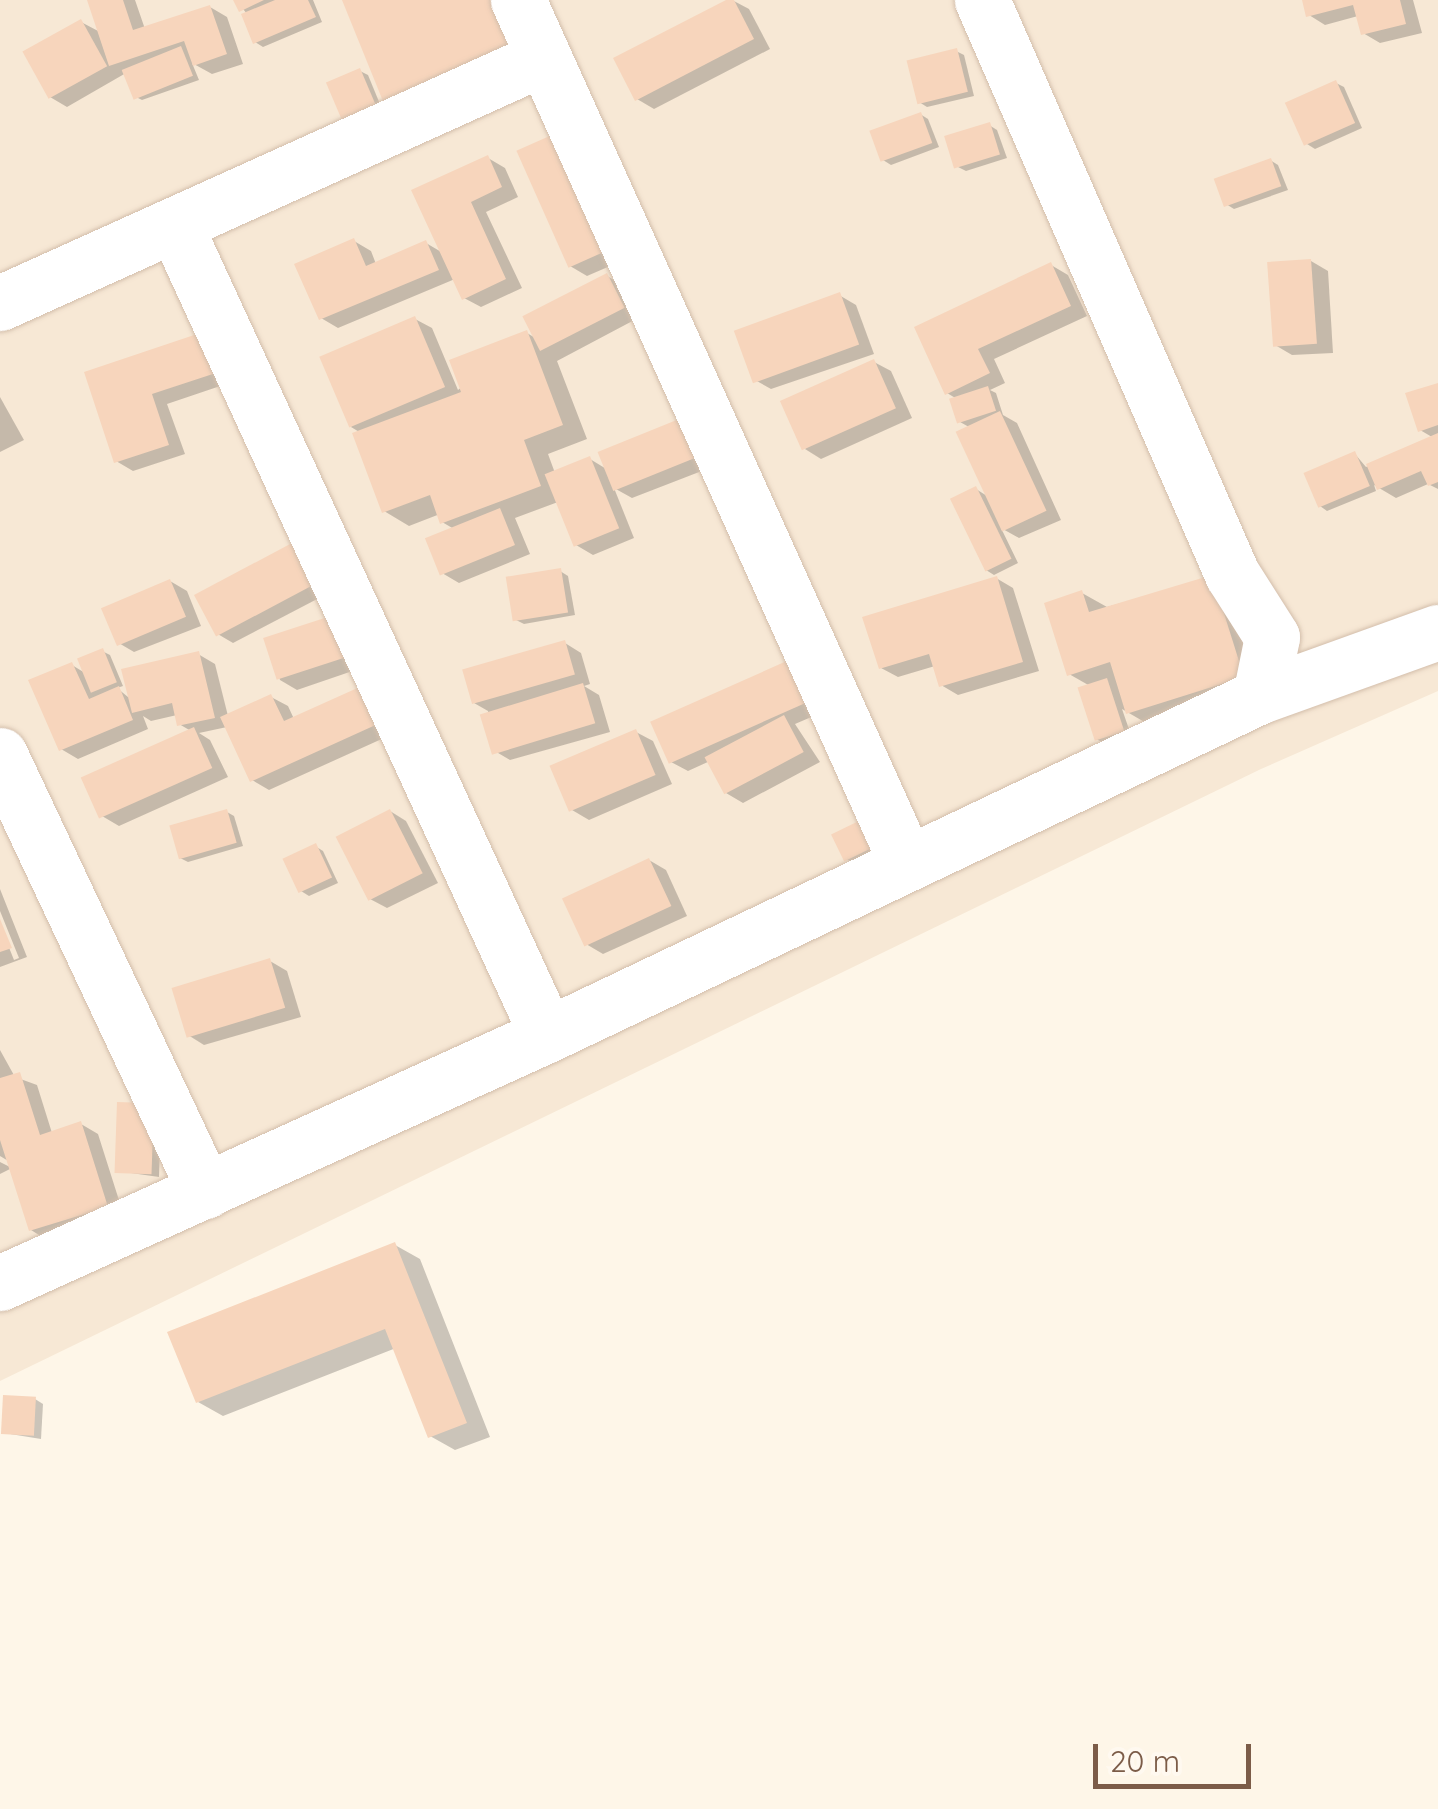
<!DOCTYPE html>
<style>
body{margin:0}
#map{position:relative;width:1438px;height:1809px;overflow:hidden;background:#fef6e8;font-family:Quicksand,sans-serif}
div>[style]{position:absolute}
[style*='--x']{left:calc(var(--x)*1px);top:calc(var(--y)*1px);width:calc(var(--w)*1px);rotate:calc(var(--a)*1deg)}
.residential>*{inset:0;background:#f7e8d5}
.shadow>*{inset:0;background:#0003}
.building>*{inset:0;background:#f7d5bc;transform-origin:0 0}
.roads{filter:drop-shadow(0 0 2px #d3beab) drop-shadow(0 0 2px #d3beab)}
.street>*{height:55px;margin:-27.5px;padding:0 27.5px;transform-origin:27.5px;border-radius:27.5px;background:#fff}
span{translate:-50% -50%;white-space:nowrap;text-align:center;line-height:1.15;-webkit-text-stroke:8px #fff9f0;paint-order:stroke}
.scale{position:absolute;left:1093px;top:1744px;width:158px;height:45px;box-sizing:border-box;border:5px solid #7c5c48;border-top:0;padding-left:12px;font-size:30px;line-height:35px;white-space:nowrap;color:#7c5c48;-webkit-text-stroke:8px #fff9f0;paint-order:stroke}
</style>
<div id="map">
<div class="residential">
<i style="clip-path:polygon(0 0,1438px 0,1438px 691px,1261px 769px,0 1381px)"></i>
</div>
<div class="shadow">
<i style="clip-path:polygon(89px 0,135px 0,145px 29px,210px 7px,227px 17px,243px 64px,212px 74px,192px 63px,199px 80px,142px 100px,134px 96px,126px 73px,67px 107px,50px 97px,81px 22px,100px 32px)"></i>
<i style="clip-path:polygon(236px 0,313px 0,322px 22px,263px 47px,255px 42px,247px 14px)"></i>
<i style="clip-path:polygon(732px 0,749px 9px,770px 49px,654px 109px,637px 99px)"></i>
<i style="clip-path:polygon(1304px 0,1413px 0,1422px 33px,1380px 43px,1363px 33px,1358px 16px,1325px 25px,1309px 15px)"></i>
<i style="clip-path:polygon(956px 51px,964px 55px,974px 96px,927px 107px,919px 102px)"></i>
<i style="clip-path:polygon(360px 71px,368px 75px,389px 126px,359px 139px)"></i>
<i style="clip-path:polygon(1336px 83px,1344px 87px,1362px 128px,1315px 149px,1307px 144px)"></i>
<i style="clip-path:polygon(920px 114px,928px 119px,939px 147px,891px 165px,883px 160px)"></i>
<i style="clip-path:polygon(989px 125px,997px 130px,1007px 158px,966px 171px,958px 167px)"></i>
<i style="clip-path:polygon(519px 152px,631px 257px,587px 276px,570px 266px)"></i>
<i style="clip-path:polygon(488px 158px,505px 168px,518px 197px,486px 212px,522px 288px,481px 307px,464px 298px,455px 279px,338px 328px,321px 318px,354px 241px,371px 251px,376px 264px,426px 243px,443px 253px)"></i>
<i style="clip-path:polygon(1270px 160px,1278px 165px,1288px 190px,1234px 209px,1226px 204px)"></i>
<i style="clip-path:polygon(1311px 261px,1328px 271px,1333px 353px,1292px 355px,1275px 345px)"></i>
<i style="clip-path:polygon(1051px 265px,1068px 275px,1087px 316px,994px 359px,1005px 383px,990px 390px,996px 393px,1003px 415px,1017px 423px,1061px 520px,1019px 538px,1001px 528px,1018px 563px,994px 575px,986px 570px,976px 489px,987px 496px,969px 427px,960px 422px,957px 399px,947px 393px,917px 328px)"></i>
<i style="clip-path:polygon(607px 276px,623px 285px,640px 317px,557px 361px,587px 439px,548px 454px,555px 473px,590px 459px,608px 470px,694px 416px,725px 462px,632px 498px,614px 488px,634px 538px,593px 555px,576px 545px,558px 502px,515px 518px,530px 554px,459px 583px,442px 573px,454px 529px,442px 522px,440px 514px,409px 526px,384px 511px,361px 433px,351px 427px,415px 319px,432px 328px,458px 390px,527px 333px,537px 339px)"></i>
<i style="clip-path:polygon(839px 295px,856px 305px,874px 354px,771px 389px,755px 380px)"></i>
<i style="clip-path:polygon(228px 342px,241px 379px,167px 404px,185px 454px,133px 471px,116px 461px,87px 373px)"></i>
<i style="clip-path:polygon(874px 362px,891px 371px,912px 418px,821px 459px,805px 449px)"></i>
<i style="clip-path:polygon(1438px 385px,1438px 489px,1428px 484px,1396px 498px,1374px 485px,1376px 491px,1327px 511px,1320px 506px,1355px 454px,1366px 467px,1432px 437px,1420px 430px)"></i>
<i style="clip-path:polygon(0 397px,24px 440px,0 452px)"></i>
<i style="clip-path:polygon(307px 538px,344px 585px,233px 643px,216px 633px)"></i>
<i style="clip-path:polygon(560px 571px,568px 576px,575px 615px,524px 624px,516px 620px)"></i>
<i style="clip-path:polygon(996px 578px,1013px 588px,1039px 671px,958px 695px,941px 685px,935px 666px,898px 677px,881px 668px)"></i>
<i style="clip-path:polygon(1211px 578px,1267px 691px,1153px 727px,1122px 709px,1131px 735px,1104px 743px,1096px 739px,1090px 686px,1069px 674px,1082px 593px,1107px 607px)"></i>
<i style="clip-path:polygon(170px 581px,187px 591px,201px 626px,134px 652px,117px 642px)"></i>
<i style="clip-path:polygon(267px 640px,373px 664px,297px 690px,280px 680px)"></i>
<i style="clip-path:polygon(565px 643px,581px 653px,590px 684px,584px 686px,599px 695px,610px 732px,510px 760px,493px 750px,488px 711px,474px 703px)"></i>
<i style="clip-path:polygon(102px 651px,110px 655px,123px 686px,117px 688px,128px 697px,198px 654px,215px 664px,228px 716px,271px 697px,288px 706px,294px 719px,406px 728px,269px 790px,252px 780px,227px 727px,199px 733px,210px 740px,228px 777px,119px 826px,102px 816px,191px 731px,179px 724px,177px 715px,151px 721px,143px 716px,148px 729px,78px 759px,61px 749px,72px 665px,85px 673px)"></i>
<i style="clip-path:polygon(789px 663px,823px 712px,795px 724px,820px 762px,743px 803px,726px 793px,710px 761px,688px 771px,671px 762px)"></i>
<i style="clip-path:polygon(636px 732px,653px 741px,672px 784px,589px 820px,572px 810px)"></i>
<i style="clip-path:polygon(390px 811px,406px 821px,438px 883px,387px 908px,370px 899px)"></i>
<i style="clip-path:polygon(227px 812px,234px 816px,243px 846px,188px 862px,180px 858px)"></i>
<i style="clip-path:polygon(834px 835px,886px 849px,854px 863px,846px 859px)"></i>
<i style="clip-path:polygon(315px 846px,323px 851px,338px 883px,309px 896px,301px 891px)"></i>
<i style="clip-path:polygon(649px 860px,666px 870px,687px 916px,603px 954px,586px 944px)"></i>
<i style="clip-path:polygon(0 889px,27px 957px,0 967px,0 925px,14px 960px,19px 958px,0 911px)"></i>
<i style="clip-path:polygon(270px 961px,287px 971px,301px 1017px,204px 1045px,188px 1035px)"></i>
<i style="clip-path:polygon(0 1050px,15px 1077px,37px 1085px,52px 1133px,81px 1124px,98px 1134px,124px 1216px,47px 1240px,31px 1230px,12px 1168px,0 1174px,0 1162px,10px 1167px,10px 1162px,0 1156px)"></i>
<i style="clip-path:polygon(161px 1110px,159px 1177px,117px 1171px)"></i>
<i style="clip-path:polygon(395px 1245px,420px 1259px,490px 1437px,455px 1450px,430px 1436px,396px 1348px,223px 1416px,198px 1402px)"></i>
<i style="clip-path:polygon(35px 1399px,43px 1404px,41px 1439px,4px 1433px)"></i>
</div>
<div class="building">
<i style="clip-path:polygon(87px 0,123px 0,133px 30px,210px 5px,227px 54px,193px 66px,184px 41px,109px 66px)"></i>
<i style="clip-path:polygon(233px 0,264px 0,239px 12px)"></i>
<i style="clip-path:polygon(275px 0,308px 0,316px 17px,253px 44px,241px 14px)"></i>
<i style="clip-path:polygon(342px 0,509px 0,532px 59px,389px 116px)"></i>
<i style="clip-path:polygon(726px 0,734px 0,754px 39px,635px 101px,613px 58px)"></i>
<i style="clip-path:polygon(1302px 0,1400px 0,1406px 24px,1361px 35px,1353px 5px,1306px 17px)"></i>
<i style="left:81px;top:19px;width:54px;height:67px;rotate:61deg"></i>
<i style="left:181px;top:46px;width:32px;height:64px;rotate:68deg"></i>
<i style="left:957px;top:48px;width:45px;height:52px;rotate:76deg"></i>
<i style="left:360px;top:68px;width:59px;height:37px;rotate:67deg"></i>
<i style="left:1336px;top:80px;width:47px;height:56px;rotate:66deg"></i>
<i style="left:921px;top:112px;width:33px;height:55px;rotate:70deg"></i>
<i style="left:990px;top:122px;width:34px;height:48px;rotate:73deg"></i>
<i style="left:563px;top:130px;width:128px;height:51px;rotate:66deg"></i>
<i style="clip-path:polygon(488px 155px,502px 187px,471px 202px,506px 279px,462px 300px,411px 190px)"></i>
<i style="left:1271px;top:158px;width:30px;height:61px;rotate:70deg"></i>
<i style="clip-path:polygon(354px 238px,366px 266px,426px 240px,439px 270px,319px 320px,294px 264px)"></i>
<i style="left:1311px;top:259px;width:85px;height:44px;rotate:86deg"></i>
<i style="clip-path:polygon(1051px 262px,1071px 306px,978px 349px,990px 373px,945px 395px,914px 327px)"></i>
<i style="left:607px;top:273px;width:39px;height:95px;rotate:63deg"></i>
<i style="left:840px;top:292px;width:56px;height:113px;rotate:70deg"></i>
<i style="left:415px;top:316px;width:77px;height:104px;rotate:67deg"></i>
<i style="clip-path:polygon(212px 329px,225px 370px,152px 394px,169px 445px,114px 463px,84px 372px)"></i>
<i style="clip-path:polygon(527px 330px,563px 425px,524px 440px,541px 486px,440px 524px,430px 495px,382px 513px,352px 433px,461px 392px,449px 360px)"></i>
<i style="left:874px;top:359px;width:54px;height:103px;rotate:66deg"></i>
<i style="clip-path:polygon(1438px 383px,1438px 425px,1418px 432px,1405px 393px)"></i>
<i style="left:988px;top:386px;width:26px;height:41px;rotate:72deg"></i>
<i style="left:1000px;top:411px;width:110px;height:49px;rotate:65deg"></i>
<i style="left:694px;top:413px;width:42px;height:104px;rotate:68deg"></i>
<i style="clip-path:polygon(1438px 433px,1438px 482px,1428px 486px,1421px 471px,1377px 490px,1366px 464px)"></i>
<i style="left:1355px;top:451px;width:38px;height:56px;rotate:67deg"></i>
<i style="left:590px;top:456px;width:78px;height:49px;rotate:68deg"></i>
<i style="left:976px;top:486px;width:81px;height:29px;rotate:64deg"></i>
<i style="left:500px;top:508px;width:40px;height:81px;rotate:68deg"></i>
<i style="left:307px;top:535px;width:47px;height:128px;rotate:62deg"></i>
<i style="left:561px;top:568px;width:45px;height:56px;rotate:81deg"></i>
<i style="clip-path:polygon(1212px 575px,1244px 677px,1126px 714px,1110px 662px,1067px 676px,1044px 603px,1082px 590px,1089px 612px)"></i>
<i style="clip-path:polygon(997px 576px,1023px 662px,939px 687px,929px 654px,879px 669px,862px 617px)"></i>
<i style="left:170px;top:579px;width:41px;height:75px;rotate:67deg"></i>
<i style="left:343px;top:612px;width:44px;height:84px;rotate:72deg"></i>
<i style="left:565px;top:640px;width:36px;height:107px;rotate:74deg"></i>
<i style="left:103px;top:648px;width:37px;height:28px;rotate:68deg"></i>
<i style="clip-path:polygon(199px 651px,215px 718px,177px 726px,172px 703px,132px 713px,121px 669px)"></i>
<i style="left:789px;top:660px;width:46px;height:152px;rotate:66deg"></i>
<i style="clip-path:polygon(72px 662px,89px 699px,119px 686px,133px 720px,59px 751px,28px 680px)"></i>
<i style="left:1107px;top:678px;width:56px;height:31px;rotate:72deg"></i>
<i style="clip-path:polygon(373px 681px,391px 718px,250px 782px,220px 717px,271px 694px,284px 721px)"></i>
<i style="left:583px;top:683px;width:42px;height:108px;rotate:73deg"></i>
<i style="left:784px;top:715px;width:42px;height:90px;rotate:62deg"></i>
<i style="left:194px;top:727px;width:45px;height:124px;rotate:66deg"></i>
<i style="left:636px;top:729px;width:50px;height:94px;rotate:67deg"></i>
<i style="left:227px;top:809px;width:35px;height:60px;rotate:74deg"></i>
<i style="left:390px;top:809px;width:72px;height:61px;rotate:63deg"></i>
<i style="left:867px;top:817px;width:30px;height:40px;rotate:64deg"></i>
<i style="left:316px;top:843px;width:38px;height:37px;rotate:65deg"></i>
<i style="left:649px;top:858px;width:53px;height:96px;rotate:65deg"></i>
<i style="clip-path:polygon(0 919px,12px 948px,0 952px)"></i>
<i style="left:270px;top:958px;width:52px;height:103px;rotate:73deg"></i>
<i style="clip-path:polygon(20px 1072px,40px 1135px,81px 1121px,108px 1207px,29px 1231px,0 1140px,0 1078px)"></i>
<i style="left:117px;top:1102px;width:37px;height:71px;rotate:2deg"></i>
<i style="clip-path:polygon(395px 1242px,467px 1423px,428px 1438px,385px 1329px,196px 1403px,167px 1332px)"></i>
<i style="left:3px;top:1395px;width:33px;height:39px;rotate:3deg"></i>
</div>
<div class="roads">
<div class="street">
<i style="--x:518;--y:0;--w:945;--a:65.77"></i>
<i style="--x:175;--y:225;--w:891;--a:65.33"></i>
<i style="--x:0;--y:303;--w:596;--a:-24.28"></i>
<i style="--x:1260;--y:696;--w:189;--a:-19.8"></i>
<i style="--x:0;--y:755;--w:482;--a:64.8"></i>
<i style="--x:0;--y:1283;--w:601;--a:-24.39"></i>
<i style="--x:547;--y:1035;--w:789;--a:-25.43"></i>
<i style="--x:1260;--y:696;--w:60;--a:-78.5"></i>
<i style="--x:1272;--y:637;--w:75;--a:-122.4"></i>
<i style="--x:1232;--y:574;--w:626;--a:-113.54"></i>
</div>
</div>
<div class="scale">20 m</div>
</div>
